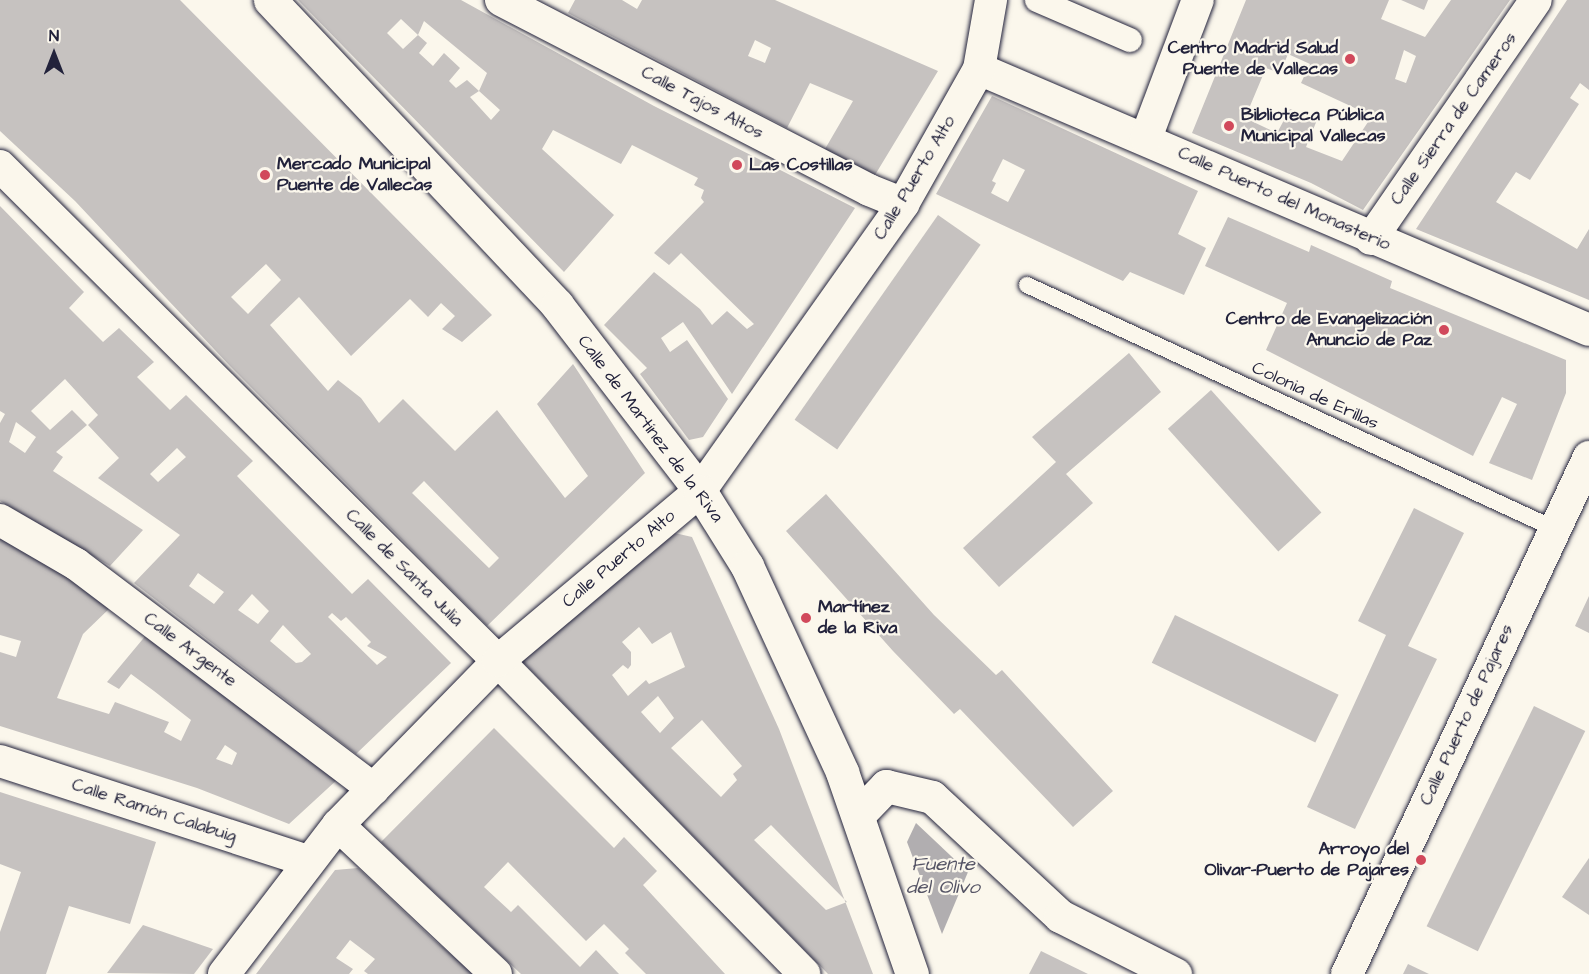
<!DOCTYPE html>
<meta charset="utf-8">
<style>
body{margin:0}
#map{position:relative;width:1589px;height:974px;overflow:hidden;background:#fbf7ec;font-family:"Architects Daughter",sans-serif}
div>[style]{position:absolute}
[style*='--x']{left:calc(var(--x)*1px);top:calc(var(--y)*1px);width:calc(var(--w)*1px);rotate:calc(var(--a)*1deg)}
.water>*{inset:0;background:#b1aeb0}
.building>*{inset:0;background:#c6c2c0;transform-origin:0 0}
.roads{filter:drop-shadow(0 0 2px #22223b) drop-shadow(0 0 2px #22223b)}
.service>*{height:16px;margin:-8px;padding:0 8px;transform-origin:8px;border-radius:8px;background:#fbf7ec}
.pedestrian>*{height:24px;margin:-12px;padding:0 12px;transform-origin:12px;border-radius:12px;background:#fbf7ec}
.minor>*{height:32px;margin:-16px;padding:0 16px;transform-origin:16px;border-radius:16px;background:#fbf7ec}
.tertiary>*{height:33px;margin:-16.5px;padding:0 16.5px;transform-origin:16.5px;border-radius:16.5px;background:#fbf7ec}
.dots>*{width:16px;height:16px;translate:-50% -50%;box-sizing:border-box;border:3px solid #fbf7ec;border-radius:50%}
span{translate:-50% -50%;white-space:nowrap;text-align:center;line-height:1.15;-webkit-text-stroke:4.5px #fbf7ec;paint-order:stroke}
.poi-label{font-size:18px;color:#22223b;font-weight:700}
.right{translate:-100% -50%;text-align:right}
.left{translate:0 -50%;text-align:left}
.street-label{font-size:18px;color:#22223b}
.water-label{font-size:20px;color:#545364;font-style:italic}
.north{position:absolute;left:24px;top:24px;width:60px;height:60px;-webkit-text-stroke:4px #fbf7ec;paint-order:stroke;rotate:0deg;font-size:16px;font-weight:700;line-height:24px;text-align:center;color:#22223b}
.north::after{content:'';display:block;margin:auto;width:21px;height:27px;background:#22223b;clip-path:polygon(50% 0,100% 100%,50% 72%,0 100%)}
</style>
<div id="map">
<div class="water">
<i style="clip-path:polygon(916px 823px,968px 872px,942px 934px,907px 842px)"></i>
</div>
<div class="building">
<i style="clip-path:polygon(evenodd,0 0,180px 0,492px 315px,462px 342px,442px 329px,455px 316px,441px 303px,428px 317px,410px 299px,351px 356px,299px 297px,270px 325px,328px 391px,338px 380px,361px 398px,379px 423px,403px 399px,455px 451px,497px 410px,565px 498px,588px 476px,537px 404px,573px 364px,645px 473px,487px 626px,229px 365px,75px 201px,0 131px,0 0,266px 264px,281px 280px,248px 314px,231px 297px,266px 264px,0 0,424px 481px,499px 558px,489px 568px,412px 493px,424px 481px)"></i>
<i style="clip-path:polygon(evenodd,298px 0,461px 0,654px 106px,855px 208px,732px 394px,683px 322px,661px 338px,670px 352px,687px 340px,728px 399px,703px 437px,689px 440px,640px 374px,647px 368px,604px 325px,654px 272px,700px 309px,712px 325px,727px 311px,747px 329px,754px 324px,681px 253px,669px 265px,654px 253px,704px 202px,701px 198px,704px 190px,694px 185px,698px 178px,632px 145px,621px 164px,553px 130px,542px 149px,614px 215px,564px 272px,298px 0,401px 19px,418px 35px,403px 49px,387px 33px,401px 19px,298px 0,424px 21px,487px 73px,479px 91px,467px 80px,456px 88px,449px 81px,460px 68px,444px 53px,433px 66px,419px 53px,427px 43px,418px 35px,424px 21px,298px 0,479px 91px,500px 110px,491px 120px,470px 97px,479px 91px)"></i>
<i style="clip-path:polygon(evenodd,575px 0,622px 0,637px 9px,642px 0,775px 0,938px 71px,875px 175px,825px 149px,853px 101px,810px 83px,787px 128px,568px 13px,575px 0,755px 40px,771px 48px,765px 63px,748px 56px,755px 40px)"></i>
<i style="clip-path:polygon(evenodd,1246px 0,1389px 0,1381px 19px,1425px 37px,1451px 0,1510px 0,1363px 210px,1311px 183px,1192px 133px,1246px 0,1404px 50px,1416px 56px,1406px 83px,1395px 79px,1404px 50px,1246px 0,1288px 54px,1310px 64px,1301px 83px,1372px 116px,1342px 161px,1306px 147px,1317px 120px,1290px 109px,1277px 133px,1245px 118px,1266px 68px,1280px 73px,1288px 54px)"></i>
<i style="clip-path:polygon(1401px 0,1428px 0,1424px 10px)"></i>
<i style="clip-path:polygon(1567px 0,1589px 0,1589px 90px,1580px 83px,1570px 98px,1579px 104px,1530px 180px,1516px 172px,1496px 202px,1577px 249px,1589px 229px,1589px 300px,1416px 229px)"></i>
<i style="clip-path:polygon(evenodd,992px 96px,1198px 191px,1178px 234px,1206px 248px,1184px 295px,1130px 272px,1123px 281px,936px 194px,992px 96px,1003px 159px,1025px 170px,1008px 202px,991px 193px,996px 183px,992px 181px,1003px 159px)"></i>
<i style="clip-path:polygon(evenodd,0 206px,84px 292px,69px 308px,103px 342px,119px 328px,154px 362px,137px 377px,170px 410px,186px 395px,253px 461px,237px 476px,352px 594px,368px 579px,451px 663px,356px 754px,134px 583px,180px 535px,98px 478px,119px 458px,88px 425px,98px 415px,65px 379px,31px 411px,50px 430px,72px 410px,87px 425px,56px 452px,63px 457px,53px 471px,143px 530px,110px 566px,0 501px,0 423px,5px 414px,0 411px,0 206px,16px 422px,36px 437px,25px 453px,9px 442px,16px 422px,0 206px,177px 448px,186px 457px,158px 482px,150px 474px,177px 448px,0 206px,198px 573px,224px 592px,214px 604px,189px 586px,198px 573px,0 206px,252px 594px,269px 611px,258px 624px,238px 610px,252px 594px,0 206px,332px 613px,341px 621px,346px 617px,371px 642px,367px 646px,387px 657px,377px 665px,328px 617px,332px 613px,0 206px,283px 625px,311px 654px,302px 662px,296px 663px,270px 641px,283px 625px)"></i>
<i style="left:938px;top:215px;width:52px;height:250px;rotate:35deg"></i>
<i style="clip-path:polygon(1228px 217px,1309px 252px,1311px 245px,1392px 281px,1390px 288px,1566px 360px,1566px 393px,1532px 480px,1489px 463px,1517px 404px,1502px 397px,1473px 456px,1266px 350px,1287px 303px,1205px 266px)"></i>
<i style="clip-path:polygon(1129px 353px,1161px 392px,1066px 474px,1093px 503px,999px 587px,963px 548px,1056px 462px,1032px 437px)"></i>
<i style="left:1211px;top:390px;width:165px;height:58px;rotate:48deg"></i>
<i style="clip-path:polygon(826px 494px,934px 615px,996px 675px,1002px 670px,1113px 791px,1073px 827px,960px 709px,954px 714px,893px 651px,786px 531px)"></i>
<i style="clip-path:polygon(1414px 508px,1464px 533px,1408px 646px,1437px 659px,1355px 829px,1307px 807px,1386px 635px,1358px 621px)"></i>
<i style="clip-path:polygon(evenodd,666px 531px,692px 537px,779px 729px,873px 974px,828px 974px,519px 658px,666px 531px,639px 627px,652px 644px,671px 632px,685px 667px,649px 684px,646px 680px,628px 696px,612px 675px,623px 665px,628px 669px,631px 665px,631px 652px,622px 642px,639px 627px,666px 531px,658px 696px,674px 718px,660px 733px,641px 712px,658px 696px,666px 531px,702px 720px,742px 766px,733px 774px,737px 780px,721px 797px,671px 748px,702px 720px,666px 531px,771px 825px,847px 902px,826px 910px,754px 840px,771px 825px)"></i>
<i style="clip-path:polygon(evenodd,0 536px,87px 585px,111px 607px,83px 634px,57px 698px,109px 714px,115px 702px,169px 722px,164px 732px,181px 741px,191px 720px,154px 691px,131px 674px,119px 689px,107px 682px,147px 634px,253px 718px,339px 778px,289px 824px,197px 788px,0 726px,0 652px,16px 657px,21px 641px,0 635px,0 536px,225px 745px,237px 753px,232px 765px,216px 759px,225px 745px)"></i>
<i style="clip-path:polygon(1589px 596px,1589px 633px,1575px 626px)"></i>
<i style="left:1175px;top:615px;width:182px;height:53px;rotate:26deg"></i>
<i style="left:1534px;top:706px;width:57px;height:245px;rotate:26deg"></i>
<i style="clip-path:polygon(494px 728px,614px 848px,624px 837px,657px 871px,643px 885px,725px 974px,646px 974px,625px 953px,629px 949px,604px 924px,586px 941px,508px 862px,484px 887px,511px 912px,518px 905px,580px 967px,596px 950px,619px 974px,521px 974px,381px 842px)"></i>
<i style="clip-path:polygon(0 792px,156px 842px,130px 924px,69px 906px,46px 974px,0 974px,0 932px,21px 872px,0 864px)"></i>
<i style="clip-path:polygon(1589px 858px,1589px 915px,1562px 897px)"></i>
<i style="clip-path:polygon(358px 868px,433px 939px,474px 974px,368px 974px,364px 971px,375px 959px,350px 940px,336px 958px,353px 969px,349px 974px,256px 974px,335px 870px)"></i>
<i style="clip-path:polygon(143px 925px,213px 949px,194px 974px,107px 973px)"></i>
<i style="clip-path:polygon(1041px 951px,1088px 974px,1029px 974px)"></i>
<i style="clip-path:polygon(1408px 964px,1429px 974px,1403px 974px)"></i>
</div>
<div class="roads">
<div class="service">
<i style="--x:1027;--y:285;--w:579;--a:24.8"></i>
</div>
<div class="pedestrian">
<i style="--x:1037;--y:0;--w:101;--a:23.3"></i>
</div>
<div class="minor">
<i style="--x:501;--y:0;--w:414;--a:27.3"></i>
<i style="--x:869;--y:190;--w:37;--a:22"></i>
<i style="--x:979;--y:69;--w:663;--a:23.16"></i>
<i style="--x:1146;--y:138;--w:147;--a:-69.4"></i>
<i style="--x:0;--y:166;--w:702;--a:44.83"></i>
<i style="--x:498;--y:661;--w:438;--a:45.6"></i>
<i style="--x:1371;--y:239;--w:290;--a:-55.4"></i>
<i style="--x:0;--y:520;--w:88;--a:30.1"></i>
<i style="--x:76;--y:564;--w:373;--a:37.1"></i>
<i style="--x:0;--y:761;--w:324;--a:18"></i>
<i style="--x:338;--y:825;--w:217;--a:43.3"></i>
<i style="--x:224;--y:974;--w:188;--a:-52.6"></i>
<i style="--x:338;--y:825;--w:229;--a:-45.7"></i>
<i style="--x:498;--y:661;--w:264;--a:-40.1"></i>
<i style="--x:700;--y:491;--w:352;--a:-54.7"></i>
<i style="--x:903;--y:204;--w:155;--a:-60.6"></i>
<i style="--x:979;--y:69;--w:70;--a:-80.1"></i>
<i style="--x:1347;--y:974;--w:571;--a:-64.92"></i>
</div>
<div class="tertiary">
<i style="--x:270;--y:0;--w:419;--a:46.7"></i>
<i style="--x:557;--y:305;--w:235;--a:52.4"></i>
<i style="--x:700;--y:491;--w:89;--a:57.9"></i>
<i style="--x:747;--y:566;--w:227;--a:65.2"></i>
<i style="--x:842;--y:772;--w:214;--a:70.9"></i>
<i style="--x:859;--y:814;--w:39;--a:-46"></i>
<i style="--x:886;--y:786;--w:47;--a:13.4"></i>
<i style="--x:932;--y:797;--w:175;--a:42.9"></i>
<i style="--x:1060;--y:916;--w:129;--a:26.8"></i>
</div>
</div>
<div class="dots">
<i style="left:1350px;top:59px;background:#d1495b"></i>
<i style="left:1229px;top:126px;background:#d1495b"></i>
<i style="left:737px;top:165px;background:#d1495b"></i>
<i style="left:265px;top:175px;background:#d1495b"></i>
<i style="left:1444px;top:330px;background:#d1495b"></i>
<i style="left:806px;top:618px;background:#d1495b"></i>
<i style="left:1421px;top:860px;background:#d1495b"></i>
</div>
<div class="poi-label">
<span class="right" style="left:1338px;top:59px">Centro Madrid Salud<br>Puente de Vallecas</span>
<span class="left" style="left:1241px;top:126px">Biblioteca Pública<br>Municipal Vallecas</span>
<span class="left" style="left:277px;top:175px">Mercado Municipal<br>Puente de Vallecas</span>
<span class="left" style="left:749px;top:165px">Las Costillas</span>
<span class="right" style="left:1432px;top:330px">Centro de Evangelización<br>Anuncio de Paz</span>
<span class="left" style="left:818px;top:618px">Martínez<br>de la Riva</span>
<span class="right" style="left:1409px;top:860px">Arroyo del<br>Olivar-Puerto de Pajares</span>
</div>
<div class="street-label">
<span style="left:702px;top:103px;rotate:28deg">Calle Tajos Altos</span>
<span style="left:1454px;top:119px;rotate:-55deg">Calle Sierra de Cameros</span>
<span style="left:915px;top:178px;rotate:-59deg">Calle Puerto Alto</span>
<span style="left:1284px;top:199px;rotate:24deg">Calle Puerto del Monasterio</span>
<span style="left:1315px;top:396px;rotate:25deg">Colonia de Erillas</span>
<span style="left:650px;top:429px;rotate:53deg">Calle de Martínez de la Riva</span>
<span style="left:619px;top:559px;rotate:-40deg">Calle Puerto Alto</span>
<span style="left:404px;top:568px;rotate:45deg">Calle de Santa Julia</span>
<span style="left:190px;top:650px;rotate:37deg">Calle Argente</span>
<span style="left:1467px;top:715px;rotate:-65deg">Calle Puerto de Pajares</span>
<span style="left:154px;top:811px;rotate:18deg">Calle Ramón Calabuig</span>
</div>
<div class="water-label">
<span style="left:943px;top:876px">Fuente<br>del Olivo</span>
</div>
<div class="north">N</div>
</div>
